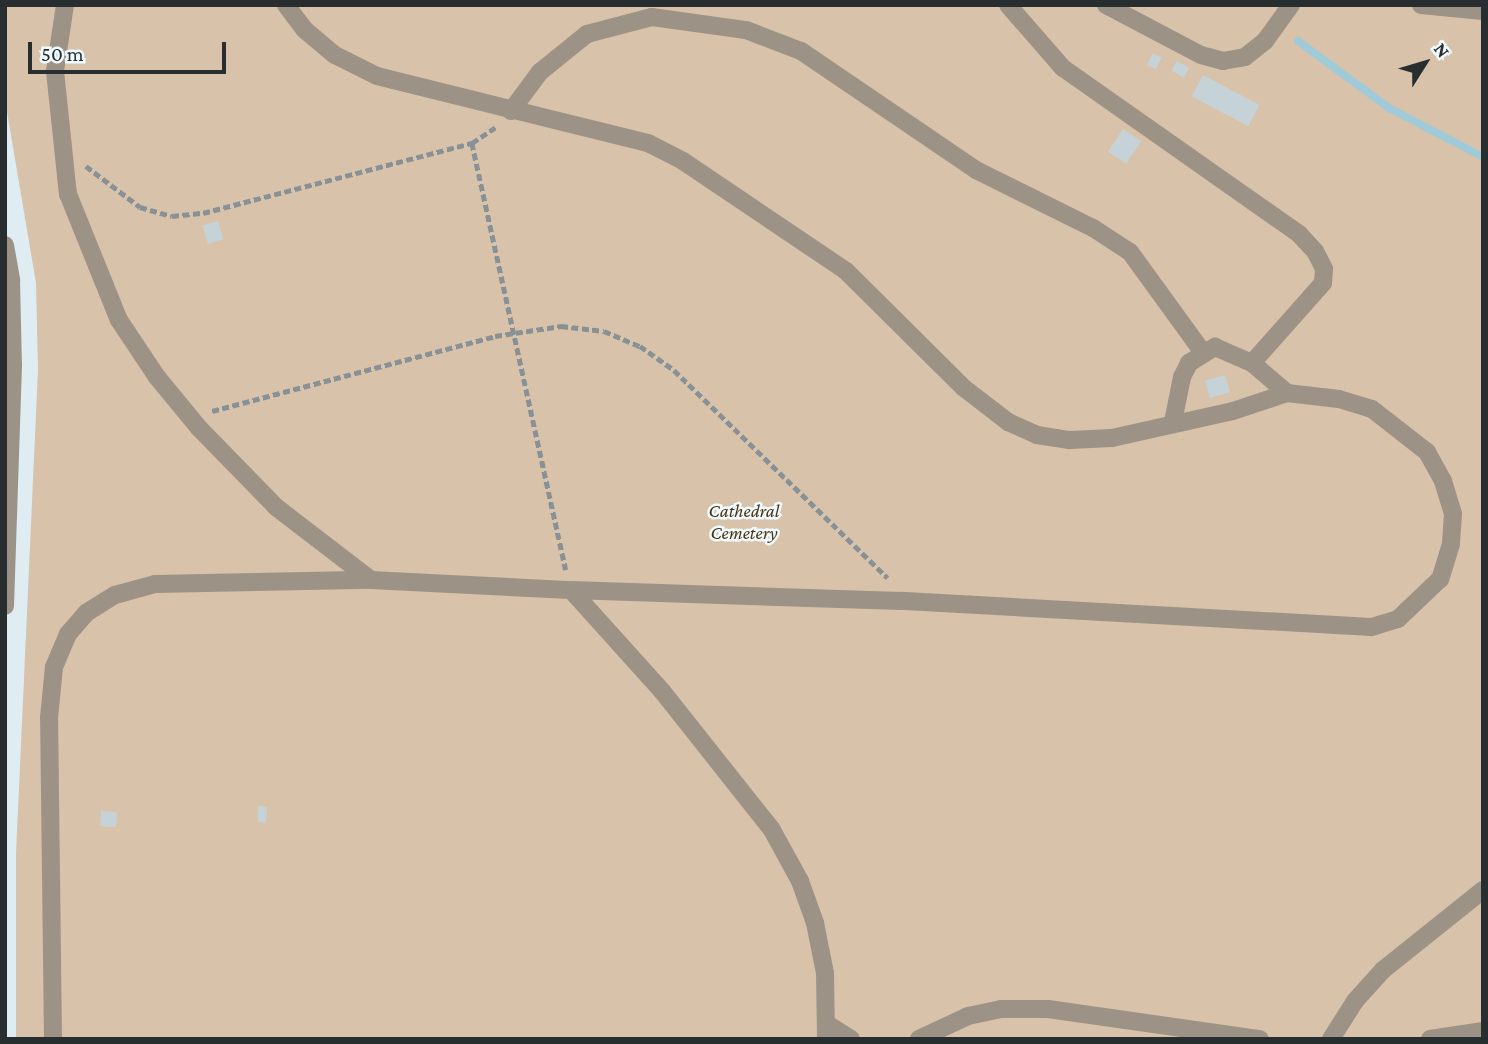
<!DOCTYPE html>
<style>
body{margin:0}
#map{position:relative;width:1488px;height:1044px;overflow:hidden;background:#dfedf2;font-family:"Crimson Pro",serif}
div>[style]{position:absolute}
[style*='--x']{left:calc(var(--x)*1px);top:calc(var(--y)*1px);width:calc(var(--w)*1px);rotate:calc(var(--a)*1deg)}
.green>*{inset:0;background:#d8c2a9}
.stream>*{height:8px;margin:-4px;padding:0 4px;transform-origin:4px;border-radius:4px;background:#a1cad9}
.building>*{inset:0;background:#c5d3d8;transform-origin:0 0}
.path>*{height:4.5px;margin-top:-2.25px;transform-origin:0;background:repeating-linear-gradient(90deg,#889195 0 7px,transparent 0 10.5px)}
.minor>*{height:18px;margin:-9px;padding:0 9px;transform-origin:9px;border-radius:9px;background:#9d9286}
span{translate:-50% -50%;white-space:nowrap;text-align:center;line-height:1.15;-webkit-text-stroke:5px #effafe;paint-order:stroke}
.park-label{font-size:19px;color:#4e3310;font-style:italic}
.frame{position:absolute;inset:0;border:7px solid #282d2f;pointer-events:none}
.north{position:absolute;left:1390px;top:28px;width:70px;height:70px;-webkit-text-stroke:5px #effafe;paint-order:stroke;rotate:53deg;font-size:19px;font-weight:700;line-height:28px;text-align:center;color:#282d2f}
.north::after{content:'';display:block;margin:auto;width:24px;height:32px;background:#282d2f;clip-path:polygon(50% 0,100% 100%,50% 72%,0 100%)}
.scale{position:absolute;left:28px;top:42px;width:198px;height:32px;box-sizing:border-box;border:4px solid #282d2f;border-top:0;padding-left:9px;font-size:21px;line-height:24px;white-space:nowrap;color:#282d2f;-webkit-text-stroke:5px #effafe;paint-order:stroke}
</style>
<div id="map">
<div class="green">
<i style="clip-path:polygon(5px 5px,1483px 5px,1483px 1039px,16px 1039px,16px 854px,38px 370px,36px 283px,5px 100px)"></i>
</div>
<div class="stream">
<i style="--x:1298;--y:41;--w:113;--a:36.4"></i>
<i style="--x:1389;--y:108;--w:106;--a:27.5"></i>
</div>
<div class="building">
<i style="left:1153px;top:53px;width:10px;height:13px;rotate:29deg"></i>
<i style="left:1177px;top:61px;width:14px;height:11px;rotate:30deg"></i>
<i style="left:1203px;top:75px;width:64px;height:24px;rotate:28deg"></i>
<i style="left:1123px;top:129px;width:22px;height:27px;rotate:34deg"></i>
<i style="left:218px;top:221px;width:19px;height:16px;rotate:74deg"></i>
<i style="left:1225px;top:375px;width:18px;height:21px;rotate:74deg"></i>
<i style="clip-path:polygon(258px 806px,267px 807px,266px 823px,258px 822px)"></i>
<i style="left:101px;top:811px;width:16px;height:15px;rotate:4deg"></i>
</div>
<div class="path">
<i style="--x:472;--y:143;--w:437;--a:77.6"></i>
<i style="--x:86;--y:166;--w:68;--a:37.2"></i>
<i style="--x:140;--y:207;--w:33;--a:16"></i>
<i style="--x:172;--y:216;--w:31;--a:-6"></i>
<i style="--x:203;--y:213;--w:278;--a:-14.6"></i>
<i style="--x:472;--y:143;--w:29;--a:-34"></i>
<i style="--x:212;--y:411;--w:293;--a:-14.8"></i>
<i style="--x:495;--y:336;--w:67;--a:-8.6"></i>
<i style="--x:561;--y:326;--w:43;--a:6.6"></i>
<i style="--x:604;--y:331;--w:39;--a:23"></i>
<i style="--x:640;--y:346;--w:42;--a:35.2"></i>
<i style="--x:674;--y:370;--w:298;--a:44.2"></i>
</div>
<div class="minor">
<i style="--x:65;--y:5;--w:67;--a:98.6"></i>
<i style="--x:55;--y:71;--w:124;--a:84"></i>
<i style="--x:68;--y:194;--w:136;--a:68"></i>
<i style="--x:119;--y:320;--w:69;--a:56.3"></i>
<i style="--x:157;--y:377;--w:66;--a:50.5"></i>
<i style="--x:199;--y:428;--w:110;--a:45.7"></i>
<i style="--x:276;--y:507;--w:120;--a:37.5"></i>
<i style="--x:371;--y:580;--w:200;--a:2.9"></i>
<i style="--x:571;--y:590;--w:136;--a:48"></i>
<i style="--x:662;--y:691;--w:177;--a:51.6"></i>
<i style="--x:772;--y:830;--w:58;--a:61.2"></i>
<i style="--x:800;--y:881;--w:45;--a:70.3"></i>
<i style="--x:815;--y:923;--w:51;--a:78.7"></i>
<i style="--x:825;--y:973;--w:66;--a:89.1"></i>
<i style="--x:286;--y:5;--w:31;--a:53"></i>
<i style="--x:305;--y:30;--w:39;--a:40"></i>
<i style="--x:335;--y:55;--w:47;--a:26.6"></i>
<i style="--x:377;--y:76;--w:279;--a:13.9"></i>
<i style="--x:648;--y:143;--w:39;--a:27"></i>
<i style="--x:683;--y:161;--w:197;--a:34"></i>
<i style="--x:846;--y:271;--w:166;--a:44.8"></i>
<i style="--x:964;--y:388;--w:56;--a:37.7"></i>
<i style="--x:1008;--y:422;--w:32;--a:24"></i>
<i style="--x:1037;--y:435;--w:33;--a:9"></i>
<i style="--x:1070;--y:440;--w:42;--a:-2.7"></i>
<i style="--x:1112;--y:438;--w:124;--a:-12.6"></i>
<i style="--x:1233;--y:411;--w:57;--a:-18.4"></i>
<i style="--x:1287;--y:393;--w:52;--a:6.6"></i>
<i style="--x:1339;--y:399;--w:34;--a:17"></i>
<i style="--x:1372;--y:409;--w:70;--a:38"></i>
<i style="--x:1427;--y:452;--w:33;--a:61"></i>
<i style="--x:1443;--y:481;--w:34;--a:73"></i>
<i style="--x:1453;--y:514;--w:30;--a:94"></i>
<i style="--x:1451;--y:544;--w:37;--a:107"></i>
<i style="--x:1440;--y:579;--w:58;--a:136.4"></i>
<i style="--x:1398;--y:619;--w:28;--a:163"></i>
<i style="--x:1371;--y:627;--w:471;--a:-176.8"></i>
<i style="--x:901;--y:601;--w:330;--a:-178.1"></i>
<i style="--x:1008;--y:5;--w:84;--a:48.9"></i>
<i style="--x:1063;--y:68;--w:289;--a:35.1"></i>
<i style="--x:1299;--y:234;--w:23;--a:47"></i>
<i style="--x:1315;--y:251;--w:20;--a:63"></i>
<i style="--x:1324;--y:269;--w:14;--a:94"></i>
<i style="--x:1323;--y:283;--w:107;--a:131.6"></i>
<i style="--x:1106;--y:5;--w:107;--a:27.8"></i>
<i style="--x:1201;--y:55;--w:23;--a:15"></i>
<i style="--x:1223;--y:61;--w:22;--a:-10"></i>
<i style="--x:1245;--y:57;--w:26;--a:-39"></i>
<i style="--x:1265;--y:41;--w:44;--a:-54.2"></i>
<i style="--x:1421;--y:5;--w:62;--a:5.5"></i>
<i style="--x:511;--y:111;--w:49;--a:-53.4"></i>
<i style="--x:540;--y:72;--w:60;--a:-39"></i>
<i style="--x:587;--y:34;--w:67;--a:-14.7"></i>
<i style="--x:652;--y:17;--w:95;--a:7.9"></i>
<i style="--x:746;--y:30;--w:59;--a:20.9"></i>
<i style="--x:801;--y:51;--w:212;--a:34.2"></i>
<i style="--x:976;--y:170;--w:131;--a:26.4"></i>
<i style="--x:1093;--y:228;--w:44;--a:33"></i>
<i style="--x:1130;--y:252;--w:122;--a:54"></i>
<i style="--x:5;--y:245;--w:36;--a:80"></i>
<i style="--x:11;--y:280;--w:85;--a:88.7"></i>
<i style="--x:13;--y:365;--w:241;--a:91.9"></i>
<i style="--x:1173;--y:422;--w:46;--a:-78.7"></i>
<i style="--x:1182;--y:377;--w:16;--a:-63"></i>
<i style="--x:1189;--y:363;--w:31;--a:-32"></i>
<i style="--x:1215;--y:347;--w:40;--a:23.4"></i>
<i style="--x:1252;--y:363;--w:46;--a:40.6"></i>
<i style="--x:827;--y:1024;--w:28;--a:32"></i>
<i style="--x:53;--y:1039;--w:321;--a:-90.7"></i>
<i style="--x:49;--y:718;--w:51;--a:-84.4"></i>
<i style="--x:54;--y:667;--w:36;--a:-67"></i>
<i style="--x:68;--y:634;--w:28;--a:-49"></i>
<i style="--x:86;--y:613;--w:34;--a:-32"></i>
<i style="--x:115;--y:595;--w:41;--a:-15.4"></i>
<i style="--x:155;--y:584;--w:216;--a:-1.1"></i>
<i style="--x:919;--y:1039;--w:54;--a:-25.1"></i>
<i style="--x:968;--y:1016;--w:34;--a:-12"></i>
<i style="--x:1001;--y:1009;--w:47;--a:0"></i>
<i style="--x:1048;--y:1009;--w:214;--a:8.1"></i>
<i style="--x:1331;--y:1039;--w:45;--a:-57.7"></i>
<i style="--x:1355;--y:1001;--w:42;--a:-47.9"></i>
<i style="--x:1383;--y:970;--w:128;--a:-38.7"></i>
<i style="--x:1430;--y:1039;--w:54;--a:-8.6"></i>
</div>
<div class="park-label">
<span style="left:744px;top:522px">Cathedral<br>Cemetery</span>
</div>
<div class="frame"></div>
<div class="north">N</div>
<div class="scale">50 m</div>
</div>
